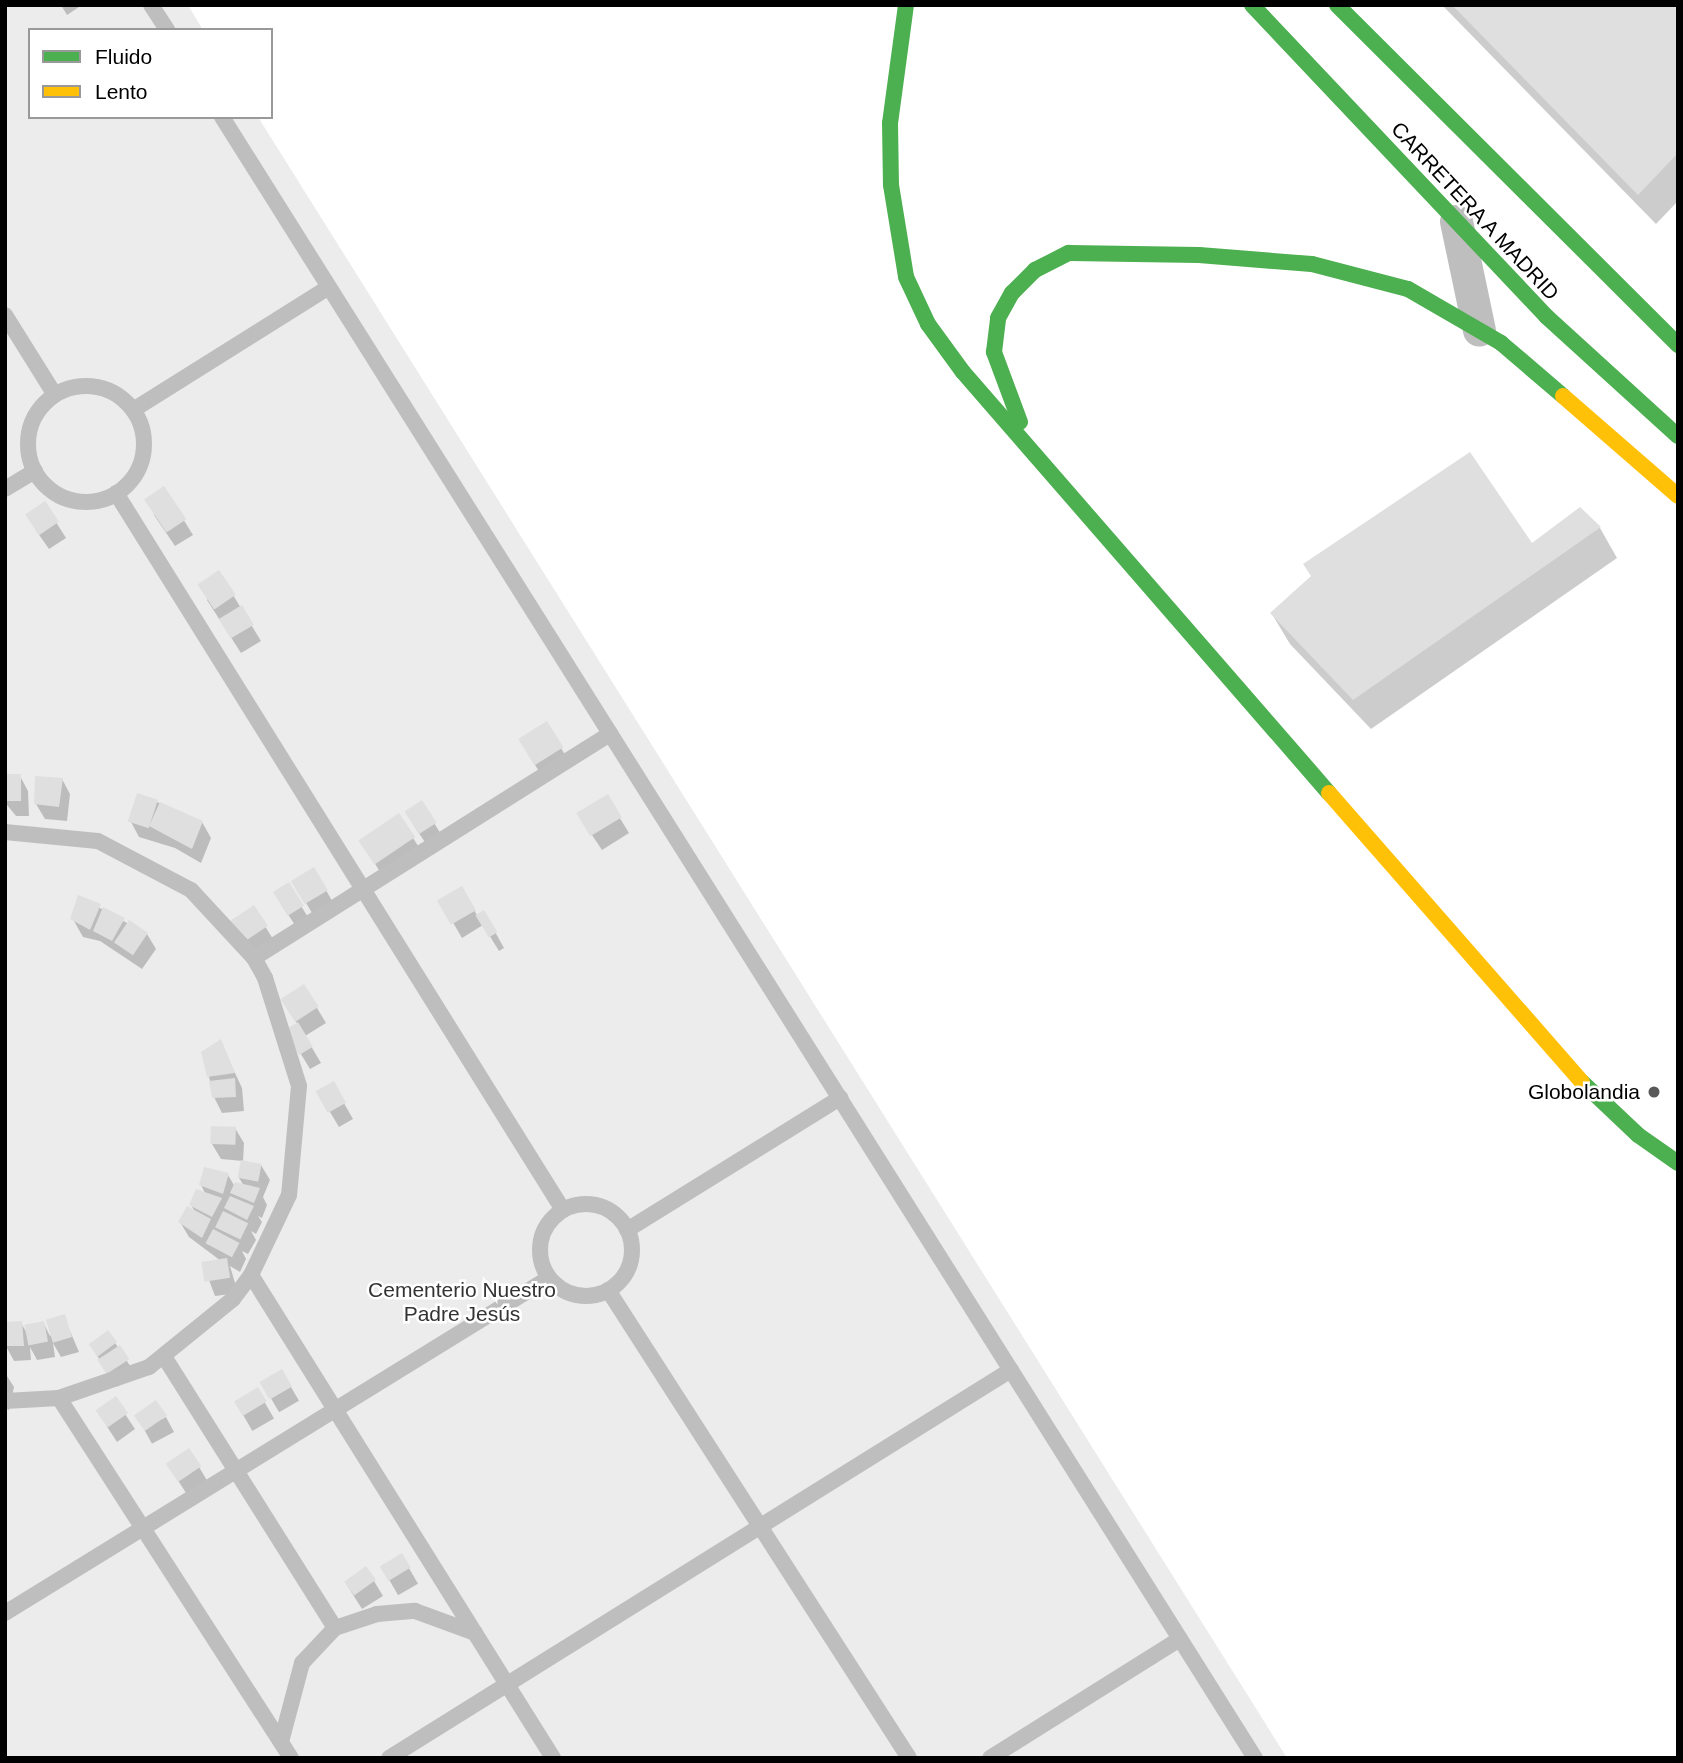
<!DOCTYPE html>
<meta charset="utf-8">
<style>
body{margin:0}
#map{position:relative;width:1683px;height:1763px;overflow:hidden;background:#fff;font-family:Helvetica,sans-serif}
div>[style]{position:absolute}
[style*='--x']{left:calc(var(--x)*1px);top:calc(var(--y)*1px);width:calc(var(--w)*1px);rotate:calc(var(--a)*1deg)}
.green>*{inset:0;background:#ececec}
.shadow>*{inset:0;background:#0003;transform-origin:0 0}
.building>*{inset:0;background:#dfdfdf;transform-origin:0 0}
.lane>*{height:16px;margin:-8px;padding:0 8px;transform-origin:8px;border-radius:8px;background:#bebebe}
.lane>.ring{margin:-8px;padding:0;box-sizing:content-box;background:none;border:16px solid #bebebe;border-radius:50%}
.street>*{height:33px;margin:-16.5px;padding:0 16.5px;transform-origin:16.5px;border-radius:16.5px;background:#bebebe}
.fast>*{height:16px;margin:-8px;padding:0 8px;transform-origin:8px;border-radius:8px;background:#4caf50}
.slow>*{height:16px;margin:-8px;padding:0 8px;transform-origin:8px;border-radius:8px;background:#ffc107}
.dots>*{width:19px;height:19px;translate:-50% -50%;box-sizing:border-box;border:4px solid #fff;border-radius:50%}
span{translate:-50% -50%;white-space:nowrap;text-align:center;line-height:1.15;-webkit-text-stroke:5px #fff;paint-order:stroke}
.street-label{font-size:21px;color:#000}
.poi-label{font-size:21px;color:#000}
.right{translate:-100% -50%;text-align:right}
.park-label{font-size:21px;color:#333}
.frame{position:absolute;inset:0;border:7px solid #000;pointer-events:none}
.legend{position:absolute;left:28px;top:28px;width:245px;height:91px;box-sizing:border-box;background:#fff;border:2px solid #999;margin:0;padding:9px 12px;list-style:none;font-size:21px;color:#000}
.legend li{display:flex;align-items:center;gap:14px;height:35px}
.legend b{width:35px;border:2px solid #999}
</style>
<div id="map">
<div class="green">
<i style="clip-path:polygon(5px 5px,188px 5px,203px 30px,30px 30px,30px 117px,258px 117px,1287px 1758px,5px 1758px)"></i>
</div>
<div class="shadow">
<i style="clip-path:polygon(61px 5px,82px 5px,67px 15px)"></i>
<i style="clip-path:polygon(1442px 5px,1678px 5px,1678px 201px,1656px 224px)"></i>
<i style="clip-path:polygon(164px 488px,193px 535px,175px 546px,154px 515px)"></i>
<i style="clip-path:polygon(44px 503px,66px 538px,49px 549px,35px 529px)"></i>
<i style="clip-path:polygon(1580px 510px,1600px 528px,1617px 558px,1371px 729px,1290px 644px,1272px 614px,1531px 545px)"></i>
<i style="clip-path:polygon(219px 572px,261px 641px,241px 653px,207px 600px)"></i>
<i style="clip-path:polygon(546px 723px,570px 763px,544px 779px,528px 754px)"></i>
<i style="clip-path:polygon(6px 776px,20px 776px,28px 791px,29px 816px,16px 816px,7px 805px)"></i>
<i style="clip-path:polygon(62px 779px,70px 794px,67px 821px,45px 819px,36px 804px)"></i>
<i style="clip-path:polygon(607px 797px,629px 833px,602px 850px,588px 829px)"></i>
<i style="clip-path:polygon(157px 802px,202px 822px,211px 838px,201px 863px,175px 848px,139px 837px,131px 822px)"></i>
<i style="clip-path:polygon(421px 802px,444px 839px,429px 848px,414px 826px)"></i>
<i style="clip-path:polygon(413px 838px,422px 852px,383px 877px,361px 840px)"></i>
<i style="clip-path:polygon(314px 869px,335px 906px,315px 918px,302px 896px)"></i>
<i style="clip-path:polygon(288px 885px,311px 922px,298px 930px,284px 908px)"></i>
<i style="clip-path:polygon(462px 889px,478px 917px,484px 912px,504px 948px,499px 951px,483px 925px,462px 938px,441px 902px)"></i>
<i style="clip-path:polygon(80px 897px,147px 934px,156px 949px,142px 969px,100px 941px,83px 937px,74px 921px)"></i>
<i style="left:253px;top:907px;width:41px;height:25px;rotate:58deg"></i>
<i style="clip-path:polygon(283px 1000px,317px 1008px,326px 1023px,305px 1036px,321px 1063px,310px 1069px,287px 1031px,298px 1025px)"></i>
<i style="clip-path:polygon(220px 1041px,242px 1088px,244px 1111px,222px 1113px,214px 1097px,209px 1077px)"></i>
<i style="clip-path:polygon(333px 1084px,353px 1119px,339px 1127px,327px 1107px)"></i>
<i style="clip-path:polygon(235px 1128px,244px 1143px,243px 1162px,261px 1165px,270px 1180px,263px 1197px,267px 1205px,262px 1218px,258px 1216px,262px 1222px,256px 1234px,251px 1231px,256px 1240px,248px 1254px,242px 1251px,246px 1259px,240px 1272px,230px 1266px,238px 1293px,215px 1296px,203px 1264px,221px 1261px,189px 1237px,180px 1222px,195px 1212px,191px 1205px,206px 1195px,201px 1185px,228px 1175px,235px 1187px,244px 1186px,239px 1178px,243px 1161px,221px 1159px,212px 1144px)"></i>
<i style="clip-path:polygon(64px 1317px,79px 1352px,61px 1357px,53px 1343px,55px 1357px,37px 1360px,30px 1347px,31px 1360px,14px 1361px,7px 1348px,5px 1361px,5px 1323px,21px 1323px,28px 1335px,43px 1322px,50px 1336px)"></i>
<i style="left:108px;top:1332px;width:51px;height:22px;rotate:57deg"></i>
<i style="clip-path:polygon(5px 1373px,14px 1387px,9px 1410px,5px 1408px)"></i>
<i style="left:291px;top:1387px;width:16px;height:23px;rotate:60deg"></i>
<i style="left:257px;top:1389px;width:34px;height:25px;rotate:60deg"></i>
<i style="clip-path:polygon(115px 1399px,135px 1429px,117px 1442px,106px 1425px)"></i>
<i style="left:166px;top:1417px;width:17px;height:25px;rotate:62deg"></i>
<i style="clip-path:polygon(168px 1465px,199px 1467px,208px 1482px,188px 1496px)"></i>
<i style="left:402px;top:1556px;width:32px;height:23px;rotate:60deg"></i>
<i style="clip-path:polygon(374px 1581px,383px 1596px,362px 1609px,345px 1582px)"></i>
</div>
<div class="building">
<i style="clip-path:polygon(1452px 5px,1678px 5px,1678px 153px,1638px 195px)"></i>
<i style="clip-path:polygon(1470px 452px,1532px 543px,1580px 507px,1601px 527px,1353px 700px,1270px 613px,1311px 576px,1303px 564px)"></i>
<i style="left:164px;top:486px;width:40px;height:24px;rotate:56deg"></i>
<i style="left:45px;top:501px;width:25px;height:24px;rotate:56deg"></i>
<i style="left:219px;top:570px;width:30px;height:26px;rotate:56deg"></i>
<i style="left:242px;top:605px;width:23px;height:27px;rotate:59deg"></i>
<i style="left:547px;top:721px;width:31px;height:34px;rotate:58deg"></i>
<i style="left:5px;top:774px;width:16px;height:27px"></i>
<i style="clip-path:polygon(35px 776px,63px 778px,59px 807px,34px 804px)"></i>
<i style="left:137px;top:793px;width:22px;height:30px;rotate:18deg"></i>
<i style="left:608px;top:794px;width:27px;height:37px;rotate:59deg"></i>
<i style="left:422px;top:800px;width:27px;height:21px;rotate:57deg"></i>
<i style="clip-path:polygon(160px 802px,203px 821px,192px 849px,149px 826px)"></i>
<i style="left:399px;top:813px;width:29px;height:49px;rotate:56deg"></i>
<i style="left:314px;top:867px;width:27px;height:27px;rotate:59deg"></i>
<i style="left:289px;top:882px;width:28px;height:19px;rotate:58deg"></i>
<i style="left:462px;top:886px;width:28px;height:29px;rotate:60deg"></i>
<i style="clip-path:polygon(78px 895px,101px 904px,90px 930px,70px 919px)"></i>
<i style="left:254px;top:905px;width:25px;height:29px;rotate:56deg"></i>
<i style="clip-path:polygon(103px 907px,125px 918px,112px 941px,93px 931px)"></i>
<i style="left:484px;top:910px;width:26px;height:10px;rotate:59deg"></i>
<i style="left:129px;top:920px;width:23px;height:27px;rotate:34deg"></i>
<i style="left:304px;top:984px;width:27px;height:28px;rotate:57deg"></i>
<i style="left:298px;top:1022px;width:29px;height:16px;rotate:59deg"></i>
<i style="clip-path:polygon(221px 1039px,235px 1073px,207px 1077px,201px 1052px)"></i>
<i style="clip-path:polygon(235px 1078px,236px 1097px,212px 1098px,209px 1081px)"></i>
<i style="left:334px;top:1081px;width:25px;height:21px;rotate:61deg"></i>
<i style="left:211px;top:1126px;width:25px;height:18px;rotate:2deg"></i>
<i style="left:241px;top:1160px;width:21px;height:18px;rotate:11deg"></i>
<i style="clip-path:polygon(204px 1167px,229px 1173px,223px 1194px,199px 1185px)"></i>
<i style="clip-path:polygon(235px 1182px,260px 1188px,254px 1203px,230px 1193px)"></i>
<i style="clip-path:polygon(196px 1189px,222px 1198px,212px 1217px,189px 1205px)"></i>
<i style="clip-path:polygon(230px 1196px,254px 1206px,247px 1220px,224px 1208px)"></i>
<i style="clip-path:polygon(187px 1206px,211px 1219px,202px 1238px,178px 1222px)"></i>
<i style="left:223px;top:1211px;width:28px;height:18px;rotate:26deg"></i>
<i style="left:213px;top:1229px;width:30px;height:16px;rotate:28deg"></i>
<i style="left:227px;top:1258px;width:20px;height:26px;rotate:81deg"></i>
<i style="left:65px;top:1314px;width:24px;height:20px;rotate:73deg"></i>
<i style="clip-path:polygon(22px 1321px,24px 1346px,5px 1346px,5px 1322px)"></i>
<i style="left:44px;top:1321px;width:21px;height:20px;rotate:79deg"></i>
<i style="left:108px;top:1330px;width:15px;height:24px;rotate:53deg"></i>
<i style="left:120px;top:1345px;width:17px;height:27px;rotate:57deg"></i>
<i style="left:282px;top:1369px;width:20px;height:26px;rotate:60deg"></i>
<i style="left:258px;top:1387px;width:17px;height:28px;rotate:59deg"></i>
<i style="left:116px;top:1396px;width:21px;height:25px;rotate:55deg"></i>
<i style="left:156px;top:1400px;width:19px;height:27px;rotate:55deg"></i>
<i style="left:189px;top:1448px;width:22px;height:28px;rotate:56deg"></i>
<i style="left:402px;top:1553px;width:17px;height:26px;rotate:59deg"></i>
<i style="left:366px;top:1566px;width:17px;height:27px;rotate:54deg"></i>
</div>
<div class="lane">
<i style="--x:151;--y:5;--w:30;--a:57"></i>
<i style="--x:222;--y:117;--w:1939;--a:57.81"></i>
<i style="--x:5;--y:315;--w:94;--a:58"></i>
<i class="ring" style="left:28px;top:386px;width:100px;height:100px"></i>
<i style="--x:133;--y:410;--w:231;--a:-32.1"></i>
<i style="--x:5;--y:489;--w:35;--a:-31"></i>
<i style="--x:116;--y:493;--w:845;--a:58.06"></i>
<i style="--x:5;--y:832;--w:93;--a:5.5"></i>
<i style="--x:98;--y:841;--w:105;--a:27.8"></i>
<i style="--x:191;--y:890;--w:93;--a:47.2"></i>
<i style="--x:254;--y:958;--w:23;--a:61"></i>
<i style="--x:265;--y:978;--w:113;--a:72.5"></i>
<i style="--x:299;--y:1086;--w:109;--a:95.2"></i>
<i style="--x:289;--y:1195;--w:89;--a:115.4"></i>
<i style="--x:251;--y:1275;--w:30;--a:127"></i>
<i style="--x:233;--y:1299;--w:108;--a:141"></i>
<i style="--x:149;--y:1367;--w:95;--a:161"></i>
<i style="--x:59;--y:1398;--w:54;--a:176.8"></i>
<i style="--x:254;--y:958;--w:421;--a:-32.2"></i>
<i class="ring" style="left:540px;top:1204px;width:76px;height:76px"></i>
<i style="--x:627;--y:1230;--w:251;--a:-31.8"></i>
<i style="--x:251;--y:1275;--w:570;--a:57.98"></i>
<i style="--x:608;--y:1290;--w:556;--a:57.25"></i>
<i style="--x:165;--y:1358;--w:319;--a:57.8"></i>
<i style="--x:59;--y:1398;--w:428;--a:57.2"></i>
<i style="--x:5;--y:1613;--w:639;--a:-31.63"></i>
<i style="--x:281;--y:1742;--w:82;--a:-75.1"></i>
<i style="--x:302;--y:1663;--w:48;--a:-46.7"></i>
<i style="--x:335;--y:1628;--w:44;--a:-18.4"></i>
<i style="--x:377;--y:1614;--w:38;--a:-5"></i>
<i style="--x:415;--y:1611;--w:64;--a:20.1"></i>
<i style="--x:389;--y:1758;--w:733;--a:-31.96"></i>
<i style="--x:990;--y:1758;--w:224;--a:-32.1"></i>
</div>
<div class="street">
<i style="--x:1456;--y:221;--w:111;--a:78.1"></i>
</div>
<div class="fast">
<i style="--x:906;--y:5;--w:119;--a:97.7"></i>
<i style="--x:890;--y:123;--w:62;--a:89.1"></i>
<i style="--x:891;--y:185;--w:93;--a:80.7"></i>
<i style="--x:906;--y:277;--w:52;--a:64.9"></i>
<i style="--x:928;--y:324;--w:59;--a:53.9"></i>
<i style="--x:963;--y:372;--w:558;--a:49"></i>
<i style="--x:1252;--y:5;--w:429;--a:46.6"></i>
<i style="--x:1547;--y:317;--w:177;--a:42.3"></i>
<i style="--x:1337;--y:5;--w:482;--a:44.9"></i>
<i style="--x:1020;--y:422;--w:75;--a:-110.4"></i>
<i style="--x:994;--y:352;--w:34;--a:-83"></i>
<i style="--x:998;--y:318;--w:29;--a:-61"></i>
<i style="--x:1012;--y:293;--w:33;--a:-45"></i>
<i style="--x:1035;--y:270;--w:38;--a:-27"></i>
<i style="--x:1069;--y:253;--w:130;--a:0.9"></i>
<i style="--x:1199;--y:255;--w:113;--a:4.6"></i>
<i style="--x:1312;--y:264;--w:99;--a:14.6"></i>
<i style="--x:1408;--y:289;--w:108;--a:30.1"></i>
<i style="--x:1501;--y:343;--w:82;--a:40.5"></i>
<i style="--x:1582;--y:1082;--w:77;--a:43.4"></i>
<i style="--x:1638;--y:1135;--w:49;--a:35"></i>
</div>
<div class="slow">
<i style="--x:1563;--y:396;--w:152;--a:41"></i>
<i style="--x:1329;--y:793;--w:384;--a:48.8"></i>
</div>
<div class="dots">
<i style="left:1654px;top:1092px;background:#595959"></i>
</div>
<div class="street-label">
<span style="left:1475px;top:211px;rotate:47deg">CARRETERA A MADRID</span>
</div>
<div class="poi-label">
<span class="right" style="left:1640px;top:1092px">Globolandia</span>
</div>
<div class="park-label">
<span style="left:462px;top:1302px">Cementerio Nuestro<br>Padre Jesús</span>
</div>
<div class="frame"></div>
<ul class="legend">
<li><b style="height:9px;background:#4caf50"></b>Fluido</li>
<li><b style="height:9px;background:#ffc107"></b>Lento</li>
</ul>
</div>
